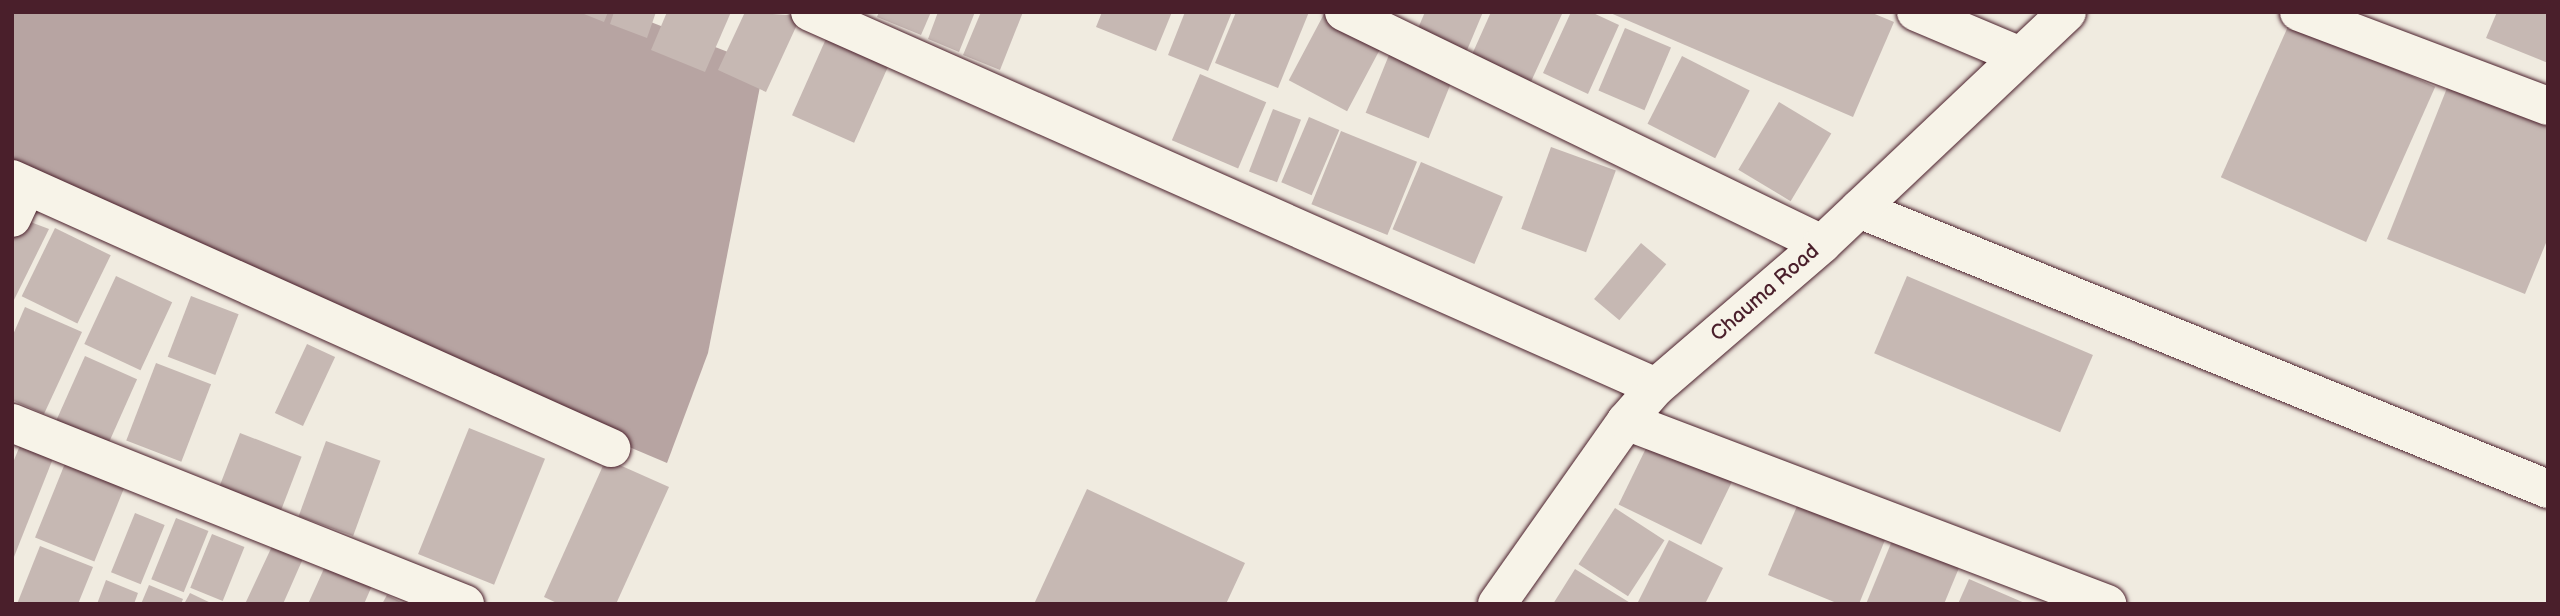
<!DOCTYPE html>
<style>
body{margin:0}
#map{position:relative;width:2560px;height:616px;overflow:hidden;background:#f0ebe0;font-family:"Balsamiq Sans",sans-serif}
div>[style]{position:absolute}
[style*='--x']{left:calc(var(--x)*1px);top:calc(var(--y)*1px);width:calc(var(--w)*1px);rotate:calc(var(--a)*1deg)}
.water>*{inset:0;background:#b7a4a2}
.building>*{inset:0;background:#c6b8b3;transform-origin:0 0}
.roads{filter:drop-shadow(0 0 2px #4a1f2b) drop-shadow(0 0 2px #4a1f2b)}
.minor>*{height:38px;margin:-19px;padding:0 19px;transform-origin:19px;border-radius:19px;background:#f7f3e8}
.tertiary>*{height:38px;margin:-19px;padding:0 19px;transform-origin:19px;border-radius:19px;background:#f7f3e8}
span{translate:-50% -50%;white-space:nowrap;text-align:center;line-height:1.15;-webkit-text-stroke:6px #f7f3e8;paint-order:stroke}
.street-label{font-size:21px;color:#4a1f2b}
.frame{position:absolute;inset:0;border:14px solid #4a1f2b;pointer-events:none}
</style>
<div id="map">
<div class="water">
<i style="clip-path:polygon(12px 12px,625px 12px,764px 66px,708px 353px,667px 463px,12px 186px)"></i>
</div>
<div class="building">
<i style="clip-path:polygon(579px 12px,608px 12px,604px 22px)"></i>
<i style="clip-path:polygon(614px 12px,656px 12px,647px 38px,610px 24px)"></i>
<i style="clip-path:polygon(667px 12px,731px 12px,705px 72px,651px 50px)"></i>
<i style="clip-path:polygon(745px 12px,801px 16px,766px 92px,718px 70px)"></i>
<i style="clip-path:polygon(879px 12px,931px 12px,921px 35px,877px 17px)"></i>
<i style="clip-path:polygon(938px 12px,975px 12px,959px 52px,928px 39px)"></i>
<i style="clip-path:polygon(981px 12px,1023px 12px,1000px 70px,963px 55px)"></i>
<i style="clip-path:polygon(1102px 12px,1172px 12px,1156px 51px,1096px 27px)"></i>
<i style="clip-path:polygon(1185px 12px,1232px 12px,1208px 71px,1168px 55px)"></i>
<i style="clip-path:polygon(1236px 12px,1309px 12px,1278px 88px,1215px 63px)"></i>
<i style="clip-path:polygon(1425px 12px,1483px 12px,1465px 55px,1416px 33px)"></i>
<i style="clip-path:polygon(1491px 12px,1562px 14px,1529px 86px,1470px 59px)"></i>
<i style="clip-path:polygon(1571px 12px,1591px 12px,1619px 25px,1588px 94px,1543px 73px)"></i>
<i style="clip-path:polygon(1608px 12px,1870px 12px,1894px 22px,1853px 117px)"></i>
<i style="clip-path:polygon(2497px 12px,2548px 12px,2548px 63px,2486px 38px)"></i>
<i style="left:1324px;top:14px;width:66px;height:75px;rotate:28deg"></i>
<i style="left:2290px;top:22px;width:159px;height:170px;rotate:24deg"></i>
<i style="left:1625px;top:28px;width:50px;height:68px;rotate:23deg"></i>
<i style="left:829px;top:32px;width:68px;height:91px;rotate:24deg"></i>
<i style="left:1393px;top:45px;width:68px;height:73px;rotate:22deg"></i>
<i style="left:1682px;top:56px;width:76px;height:76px;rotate:27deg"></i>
<i style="left:1200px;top:74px;width:72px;height:72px;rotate:23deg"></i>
<i style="clip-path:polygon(2451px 78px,2548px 116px,2548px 238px,2525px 294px,2387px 239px)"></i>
<i style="left:1779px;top:102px;width:61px;height:79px;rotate:31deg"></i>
<i style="left:1273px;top:109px;width:30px;height:67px;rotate:21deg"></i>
<i style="left:1309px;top:117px;width:33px;height:71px;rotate:23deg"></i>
<i style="left:1341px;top:131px;width:82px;height:79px;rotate:22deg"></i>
<i style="left:1551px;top:147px;width:69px;height:87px;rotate:20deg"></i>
<i style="left:1421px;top:162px;width:89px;height:73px;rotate:23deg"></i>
<i style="clip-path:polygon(20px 218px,49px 229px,12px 304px,12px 234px)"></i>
<i style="left:55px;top:228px;width:62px;height:76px;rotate:26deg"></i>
<i style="left:1641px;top:243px;width:33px;height:73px;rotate:40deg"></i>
<i style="left:116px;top:276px;width:62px;height:75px;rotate:25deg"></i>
<i style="left:1907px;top:276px;width:202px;height:84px;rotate:23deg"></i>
<i style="left:191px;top:296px;width:51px;height:65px;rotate:21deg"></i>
<i style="clip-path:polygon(25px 307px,82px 332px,44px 414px,12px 400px,12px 337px)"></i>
<i style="left:307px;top:344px;width:31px;height:76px;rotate:25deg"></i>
<i style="left:85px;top:356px;width:57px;height:72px;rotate:24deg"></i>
<i style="left:156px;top:363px;width:59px;height:83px;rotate:21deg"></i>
<i style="left:469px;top:428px;width:82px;height:136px;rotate:22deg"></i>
<i style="left:240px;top:433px;width:66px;height:67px;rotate:21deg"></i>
<i style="left:1651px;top:438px;width:92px;height:74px;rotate:26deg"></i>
<i style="left:326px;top:441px;width:58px;height:80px;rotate:20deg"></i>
<i style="clip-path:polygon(21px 443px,54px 456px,12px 562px,12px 465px)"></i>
<i style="left:68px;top:456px;width:64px;height:88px;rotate:22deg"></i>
<i style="clip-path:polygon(606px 459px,669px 487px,616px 604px,559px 604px,544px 597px)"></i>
<i style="clip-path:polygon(1087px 489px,1245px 563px,1226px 604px,1034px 604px)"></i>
<i style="clip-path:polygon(1800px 499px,1887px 535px,1859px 604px,1839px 604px,1768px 575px)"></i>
<i style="left:1615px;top:508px;width:59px;height:67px;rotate:33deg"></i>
<i style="left:135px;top:513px;width:32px;height:64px;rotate:22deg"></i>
<i style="left:176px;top:518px;width:35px;height:66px;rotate:22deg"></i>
<i style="left:212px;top:534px;width:35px;height:58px;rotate:22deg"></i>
<i style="clip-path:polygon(1894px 536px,1961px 563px,1944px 604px,1866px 604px)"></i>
<i style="clip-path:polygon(275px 540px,305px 554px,283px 604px,245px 604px)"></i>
<i style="clip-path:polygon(1669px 540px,1723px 568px,1705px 604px,1638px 602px)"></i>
<i style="clip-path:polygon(40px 546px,93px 567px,78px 604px,17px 604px)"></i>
<i style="clip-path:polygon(327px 562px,374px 581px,364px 604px,308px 604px)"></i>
<i style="clip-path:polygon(1575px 569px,1632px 604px,1553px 604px)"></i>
<i style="clip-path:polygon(1969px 579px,2027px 604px,1958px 604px)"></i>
<i style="clip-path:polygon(106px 580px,138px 593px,134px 604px,97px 604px)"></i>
<i style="clip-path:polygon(149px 585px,183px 599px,181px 604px,141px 604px)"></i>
<i style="clip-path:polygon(190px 593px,213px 604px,184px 604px)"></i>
<i style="clip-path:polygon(387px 595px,405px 604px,382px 604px)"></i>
</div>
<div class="roads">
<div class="minor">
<i style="--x:810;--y:12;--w:925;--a:23.91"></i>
<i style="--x:1344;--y:12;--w:531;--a:25.89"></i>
<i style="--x:1916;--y:12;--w:111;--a:22.9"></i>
<i style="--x:2299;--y:12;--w:266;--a:20.7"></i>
<i style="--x:12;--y:179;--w:657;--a:24.18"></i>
<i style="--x:1859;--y:209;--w:744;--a:22.12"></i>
<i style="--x:12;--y:218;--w:35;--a:-65"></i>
<i style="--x:1626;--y:421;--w:515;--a:20.83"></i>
<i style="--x:12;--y:423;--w:488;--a:21.8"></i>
</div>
<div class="tertiary">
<i style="--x:1497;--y:604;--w:224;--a:-54.8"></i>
<i style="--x:1626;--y:421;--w:45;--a:-48.6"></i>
<i style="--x:1656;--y:387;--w:219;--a:-40.7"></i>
<i style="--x:1822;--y:244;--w:337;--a:-43.4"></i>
</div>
</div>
<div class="street-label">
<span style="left:1765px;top:293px;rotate:-41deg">Chauma Road</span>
</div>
<div class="frame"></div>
</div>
